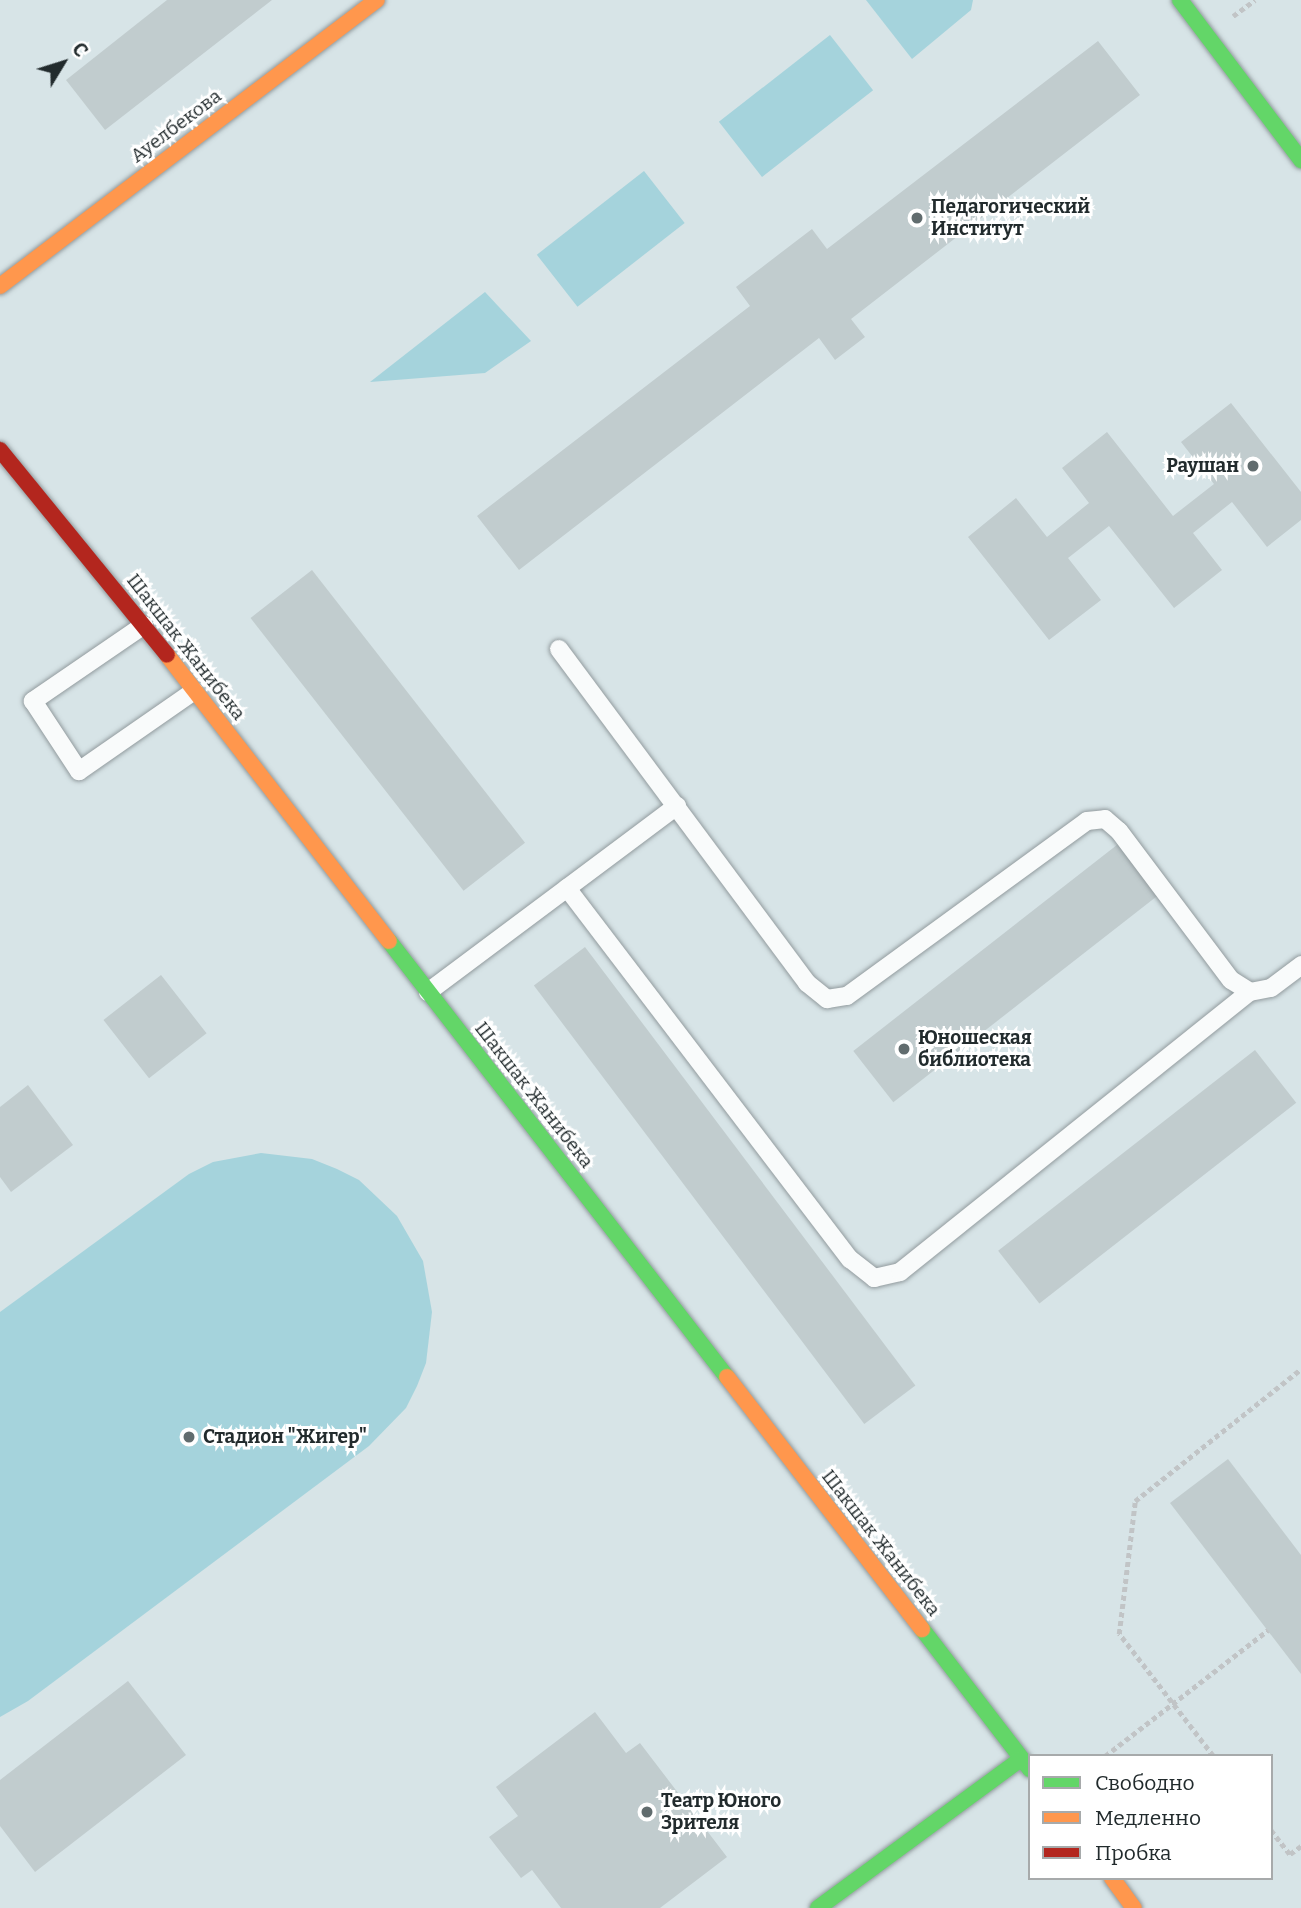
<!DOCTYPE html>
<meta charset="utf-8">
<style>
body{margin:0}
#map{position:relative;width:1301px;height:1908px;overflow:hidden;background:#d7e4e7;font-family:Bitter,serif}
div>[style]{position:absolute}
[style*='--x']{left:calc(var(--x)*1px);top:calc(var(--y)*1px);width:calc(var(--w)*1px);rotate:calc(var(--a)*1deg)}
.green>*{inset:0;background:#a5d3dc;transform-origin:0 0}
.building>*{inset:0;background:#c1ccce;transform-origin:0 0}
.path>*{height:4.5px;margin-top:-2.25px;transform-origin:0;background:repeating-linear-gradient(90deg,#c1c4c6 0 5px,transparent 0 8.5px)}
.roads{filter:drop-shadow(0 0 2px #929b9e) drop-shadow(0 0 2px #929b9e)}
.lane>*{height:18px;margin:-9px;padding:0 9px;transform-origin:9px;border-radius:9px;background:#f9fbfb}
.fast>*{height:16px;margin:-8px;padding:0 8px;transform-origin:8px;border-radius:8px;background:#63d668}
.slow>*{height:16px;margin:-8px;padding:0 8px;transform-origin:8px;border-radius:8px;background:#ff974d}
.jam>*{height:16px;margin:-8px;padding:0 8px;transform-origin:8px;border-radius:8px;background:#b3261e}
.dots>*{width:19px;height:19px;translate:-50% -50%;box-sizing:border-box;border:4px solid #fff;border-radius:50%}
span{translate:-50% -50%;white-space:nowrap;text-align:center;line-height:1.15;-webkit-text-stroke:6px #fff;paint-order:stroke}
.street-label{font-size:19px;color:#222b2d}
.poi-label{font-size:19px;color:#222b2d;font-weight:700}
.left{translate:0 -50%;text-align:left}
.right{translate:-100% -50%;text-align:right}
.legend{position:absolute;left:1028px;top:1754px;width:245px;height:126px;box-sizing:border-box;background:#fff;border:2px solid #a7aaab;margin:0;padding:9px 12px;list-style:none;font-size:21px;color:#222b2d}
.legend li{display:flex;align-items:center;gap:14px;height:35px}
.legend b{width:35px;border:2px solid #a7aaab}
.north{position:absolute;left:28px;top:28px;width:70px;height:70px;-webkit-text-stroke:5px #fff;paint-order:stroke;rotate:52deg;font-size:19px;font-weight:700;line-height:28px;text-align:center;color:#222b2d}
.north::after{content:'';display:block;margin:auto;width:24px;height:32px;background:#222b2d;clip-path:polygon(50% 0,100% 100%,50% 72%,0 100%)}
</style>
<div id="map">
<div class="green">
<i style="clip-path:polygon(866px 0,973px 0,971px 10px,912px 59px)"></i>
<i style="left:830px;top:35px;width:70px;height:141px;rotate:52deg"></i>
<i style="left:644px;top:171px;width:66px;height:136px;rotate:52deg"></i>
<i style="clip-path:polygon(485px 292px,531px 341px,485px 373px,370px 382px)"></i>
<i style="clip-path:polygon(261px 1153px,312px 1159px,337px 1169px,359px 1180px,397px 1216px,423px 1261px,432px 1312px,426px 1363px,417px 1386px,406px 1408px,369px 1446px,28px 1701px,0 1717px,0 1312px,189px 1174px,213px 1162px)"></i>
</div>
<div class="building">
<i style="clip-path:polygon(167px 0,272px 0,105px 130px,66px 80px)"></i>
<i style="clip-path:polygon(1098px 41px,1140px 95px,851px 319px,865px 337px,835px 360px,819px 338px,519px 570px,477px 516px,750px 306px,736px 287px,812px 229px,827px 249px)"></i>
<i style="clip-path:polygon(1231px 403px,1301px 492px,1301px 520px,1267px 547px,1232px 502px,1193px 533px,1222px 570px,1174px 608px,1109px 526px,1068px 558px,1101px 600px,1049px 640px,968px 537px,1016px 498px,1047px 537px,1089px 503px,1062px 468px,1107px 432px,1173px 516px,1214px 484px,1181px 442px)"></i>
<i style="left:312px;top:570px;width:346px;height:78px;rotate:52deg"></i>
<i style="left:1122px;top:841px;width:65px;height:341px;rotate:52deg"></i>
<i style="left:585px;top:947px;width:549px;height:64px;rotate:53deg"></i>
<i style="left:161px;top:975px;width:74px;height:73px;rotate:52deg"></i>
<i style="left:1255px;top:1050px;width:67px;height:326px;rotate:52deg"></i>
<i style="clip-path:polygon(28px 1085px,73px 1145px,11px 1192px,0 1177px,0 1107px)"></i>
<i style="clip-path:polygon(1228px 1459px,1301px 1555px,1301px 1674px,1170px 1503px)"></i>
<i style="clip-path:polygon(128px 1681px,186px 1755px,35px 1872px,0 1826px,0 1780px)"></i>
<i style="clip-path:polygon(595px 1712px,626px 1753px,640px 1743px,727px 1857px,660px 1908px,561px 1908px,532px 1870px,521px 1878px,489px 1837px,518px 1816px,496px 1787px)"></i>
</div>
<div class="path">
<i style="--x:1233;--y:16;--w:27;--a:-36"></i>
<i style="--x:1105;--y:1756;--w:206;--a:-37.7"></i>
<i style="--x:1213;--y:1756;--w:154;--a:-127.6"></i>
<i style="--x:1119;--y:1634;--w:134;--a:-83.1"></i>
<i style="--x:1135;--y:1501;--w:212;--a:-38.5"></i>
<i style="--x:1271;--y:1830;--w:31;--a:52"></i>
<i style="--x:1290;--y:1854;--w:14;--a:-36"></i>
</div>
<div class="roads">
<div class="lane">
<i style="--x:144;--y:625;--w:135;--a:145.6"></i>
<i style="--x:33;--y:701;--w:84;--a:56.7"></i>
<i style="--x:79;--y:771;--w:140;--a:-34.8"></i>
<i style="--x:559;--y:649;--w:416;--a:53.4"></i>
<i style="--x:807;--y:983;--w:26;--a:39"></i>
<i style="--x:827;--y:999;--w:20;--a:-9"></i>
<i style="--x:847;--y:996;--w:297;--a:-36.1"></i>
<i style="--x:1087;--y:821;--w:18;--a:-6"></i>
<i style="--x:1105;--y:819;--w:18;--a:41"></i>
<i style="--x:1119;--y:831;--w:186;--a:53.1"></i>
<i style="--x:1231;--y:980;--w:22;--a:32"></i>
<i style="--x:1250;--y:992;--w:21;--a:-11"></i>
<i style="--x:1271;--y:988;--w:38;--a:-37"></i>
<i style="--x:567;--y:888;--w:467;--a:52.7"></i>
<i style="--x:850;--y:1259;--w:31;--a:38"></i>
<i style="--x:874;--y:1278;--w:27;--a:-13"></i>
<i style="--x:900;--y:1272;--w:448;--a:-38.7"></i>
<i style="--x:428;--y:992;--w:311;--a:-36.8"></i>
</div>
<div class="fast">
<i style="--x:1180;--y:0;--w:201;--a:52.9"></i>
<i style="--x:389;--y:941;--w:552;--a:52.22"></i>
<i style="--x:922;--y:1629;--w:177;--a:52.4"></i>
<i style="--x:818;--y:1908;--w:252;--a:-36.3"></i>
</div>
<div class="slow">
<i style="--x:0;--y:286;--w:473;--a:-37.2"></i>
<i style="--x:167;--y:655;--w:362;--a:52.2"></i>
<i style="--x:727;--y:1377;--w:319;--a:52.3"></i>
<i style="--x:1112;--y:1878;--w:37;--a:54"></i>
</div>
<div class="jam">
<i style="--x:0;--y:450;--w:264;--a:50.8"></i>
</div>
</div>
<div class="dots">
<i style="left:917px;top:218px;background:#616c6e"></i>
<i style="left:1253px;top:466px;background:#616c6e"></i>
<i style="left:904px;top:1049px;background:#616c6e"></i>
<i style="left:189px;top:1437px;background:#616c6e"></i>
<i style="left:647px;top:1812px;background:#616c6e"></i>
</div>
<div class="street-label">
<span style="left:176px;top:126px;rotate:-37deg">Ауелбекова</span>
<span style="left:186px;top:647px;rotate:52deg">Шакшак Жанибека</span>
<span style="left:534px;top:1095px;rotate:52deg">Шакшак Жанибека</span>
<span style="left:881px;top:1543px;rotate:52deg">Шакшак Жанибека</span>
</div>
<div class="poi-label">
<span class="left" style="left:931px;top:218px">Педагогический<br>Институт</span>
<span class="right" style="left:1239px;top:466px">Раушан</span>
<span class="left" style="left:918px;top:1049px">Юношеская<br>библиотека</span>
<span class="left" style="left:203px;top:1437px">Стадион "Жигер"</span>
<span class="left" style="left:661px;top:1812px">Театр Юного<br>Зрителя</span>
</div>
<ul class="legend">
<li><b style="height:9px;background:#63d668"></b>Свободно</li>
<li><b style="height:9px;background:#ff974d"></b>Медленно</li>
<li><b style="height:9px;background:#b3261e"></b>Пробка</li>
</ul>
<div class="north">С</div>
</div>
